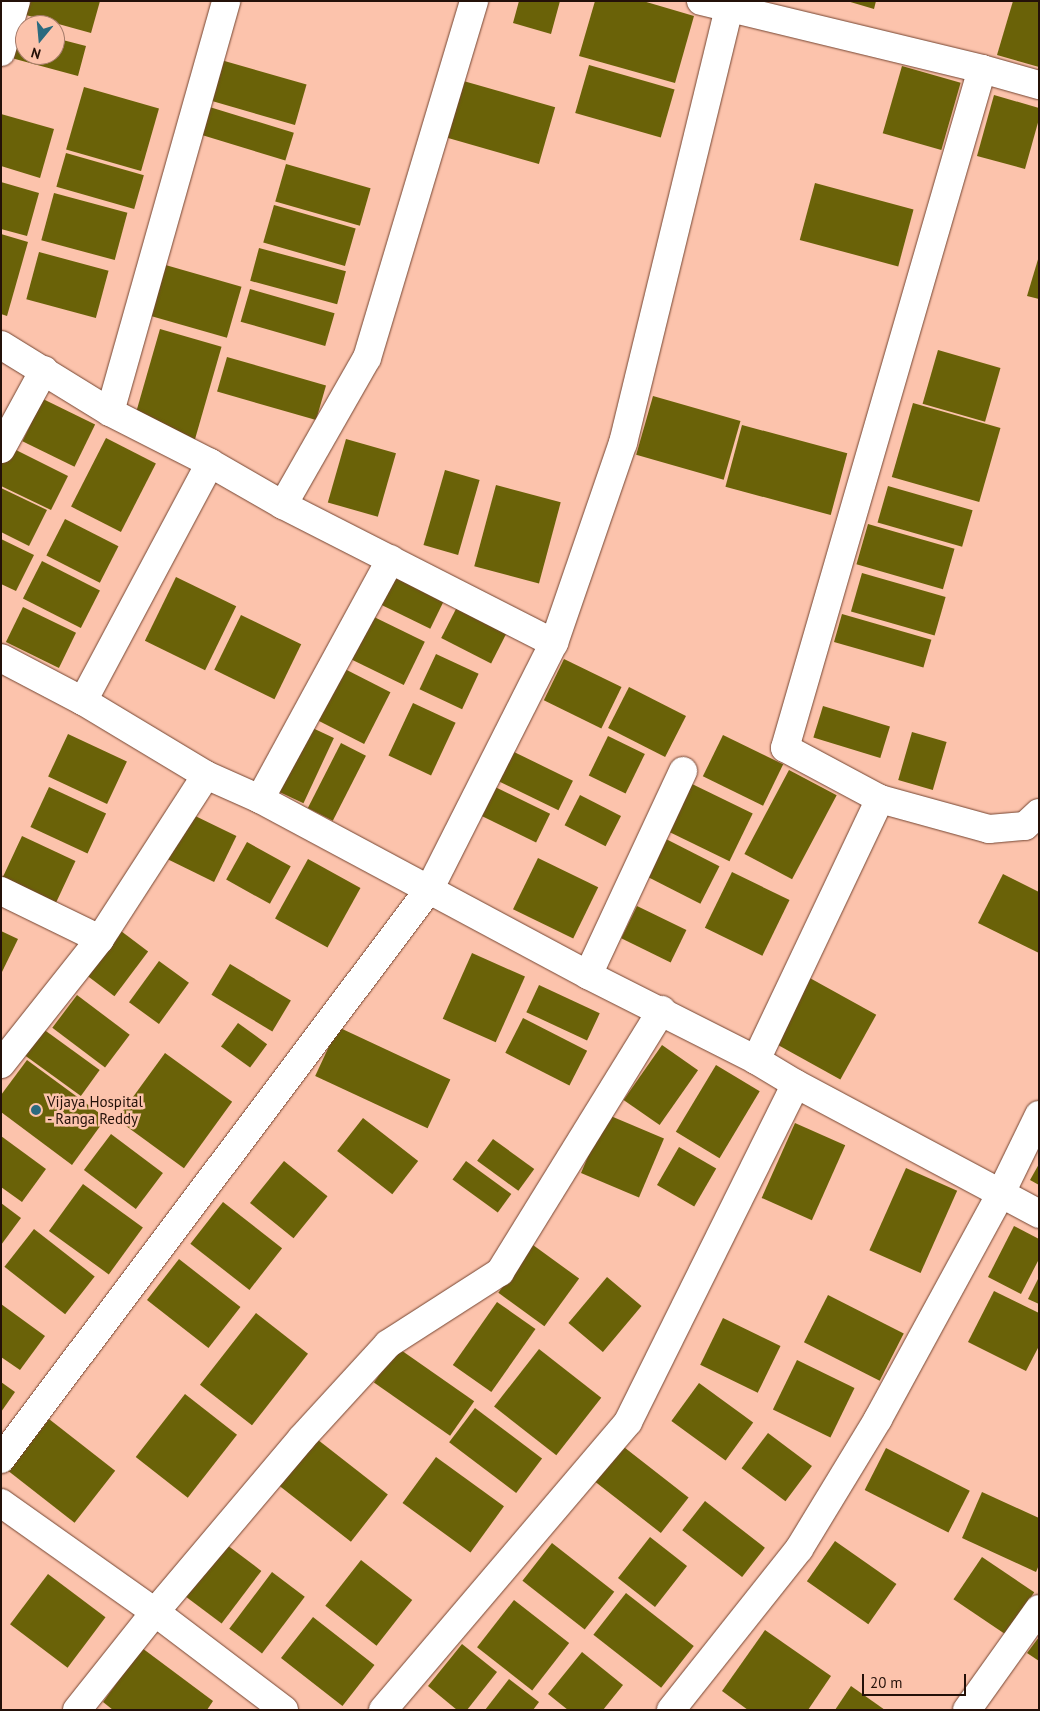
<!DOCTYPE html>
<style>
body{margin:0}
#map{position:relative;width:1040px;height:1711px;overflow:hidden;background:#fcc3ac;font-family:"PT Sans",sans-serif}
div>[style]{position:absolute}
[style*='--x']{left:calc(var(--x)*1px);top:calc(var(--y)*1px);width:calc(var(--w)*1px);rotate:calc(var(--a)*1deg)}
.building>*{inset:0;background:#6a6208;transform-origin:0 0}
.roads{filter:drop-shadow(0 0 1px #744531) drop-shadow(0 0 1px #744531)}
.street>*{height:28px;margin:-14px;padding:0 14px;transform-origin:14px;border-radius:14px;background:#fff}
.dots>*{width:14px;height:14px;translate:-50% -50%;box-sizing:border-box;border:2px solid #fcc3ac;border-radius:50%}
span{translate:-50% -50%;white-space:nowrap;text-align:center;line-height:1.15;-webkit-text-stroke:5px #fcc3ac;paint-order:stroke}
.poi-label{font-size:15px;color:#241109}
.left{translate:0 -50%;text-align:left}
.frame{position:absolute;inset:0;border:2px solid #241109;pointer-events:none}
.north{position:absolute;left:15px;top:15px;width:50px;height:50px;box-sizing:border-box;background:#fcc3ac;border:1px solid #a67c6b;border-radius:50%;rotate:197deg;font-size:14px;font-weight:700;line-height:20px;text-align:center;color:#241109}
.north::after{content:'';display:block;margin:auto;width:18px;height:22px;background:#2b6a7f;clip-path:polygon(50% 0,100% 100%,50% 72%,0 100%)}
.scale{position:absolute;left:862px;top:1674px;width:104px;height:22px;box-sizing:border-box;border:2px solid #241109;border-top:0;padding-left:6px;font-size:15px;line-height:18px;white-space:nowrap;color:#241109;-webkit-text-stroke:4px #fcc3ac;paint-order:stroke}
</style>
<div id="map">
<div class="building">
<i style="clip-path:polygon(18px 1px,100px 1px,91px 33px,15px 12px)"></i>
<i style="clip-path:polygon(519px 1px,560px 1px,551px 34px,513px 23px)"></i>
<i style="clip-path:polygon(595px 1px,643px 1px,694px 16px,675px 83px,579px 56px)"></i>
<i style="clip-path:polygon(847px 1px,876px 1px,874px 9px)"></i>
<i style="clip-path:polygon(1013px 1px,1039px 1px,1039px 67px,997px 55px)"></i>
<i style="clip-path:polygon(13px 26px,25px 29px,25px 55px,55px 55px,55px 38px,86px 46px,78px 76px,4px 56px)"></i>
<i style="left:221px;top:60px;width:89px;height:42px;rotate:16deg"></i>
<i style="left:589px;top:65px;width:89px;height:50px;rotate:16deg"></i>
<i style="left:902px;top:66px;width:61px;height:70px;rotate:16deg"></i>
<i style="left:460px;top:80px;width:99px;height:59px;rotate:16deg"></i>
<i style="left:84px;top:87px;width:78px;height:65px;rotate:16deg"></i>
<i style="clip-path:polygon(994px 95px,1039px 108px,1039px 119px,1025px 169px,977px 156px)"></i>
<i style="left:203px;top:105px;width:95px;height:29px;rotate:17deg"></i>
<i style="clip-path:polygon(1px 114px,54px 129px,40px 178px,1px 166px)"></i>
<i style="left:66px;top:153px;width:81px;height:35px;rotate:16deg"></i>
<i style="left:286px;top:164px;width:88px;height:39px;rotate:16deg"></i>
<i style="clip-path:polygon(1px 182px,39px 193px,27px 236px,1px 229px)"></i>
<i style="left:815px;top:183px;width:102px;height:59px;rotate:15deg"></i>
<i style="left:54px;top:193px;width:76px;height:49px;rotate:15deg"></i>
<i style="left:274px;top:205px;width:85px;height:39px;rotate:16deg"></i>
<i style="clip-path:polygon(1px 234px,28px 242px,7px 316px,1px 314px)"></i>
<i style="left:259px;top:248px;width:90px;height:34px;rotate:15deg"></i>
<i style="left:39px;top:252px;width:72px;height:49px;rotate:15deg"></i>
<i style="clip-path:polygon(1039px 256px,1039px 299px,1027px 296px)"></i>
<i style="left:155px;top:262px;width:90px;height:53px;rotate:16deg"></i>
<i style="left:250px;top:289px;width:88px;height:34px;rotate:16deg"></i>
<i style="left:160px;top:329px;width:64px;height:97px;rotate:16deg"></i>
<i style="left:938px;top:350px;width:65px;height:56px;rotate:16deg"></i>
<i style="left:227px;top:357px;width:103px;height:36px;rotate:16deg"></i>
<i style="left:653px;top:396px;width:91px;height:61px;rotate:16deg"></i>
<i style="left:43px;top:399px;width:58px;height:47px;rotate:26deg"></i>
<i style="left:913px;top:403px;width:91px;height:77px;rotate:16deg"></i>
<i style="left:742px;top:425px;width:109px;height:64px;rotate:15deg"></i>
<i style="left:106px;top:438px;width:56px;height:77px;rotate:27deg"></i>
<i style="left:346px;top:439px;width:52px;height:66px;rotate:16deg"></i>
<i style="clip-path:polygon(10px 447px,68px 476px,51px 510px,1px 486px,1px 463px)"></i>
<i style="left:445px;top:470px;width:36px;height:78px;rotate:16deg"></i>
<i style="left:496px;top:485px;width:67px;height:84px;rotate:15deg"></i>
<i style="left:888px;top:486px;width:88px;height:38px;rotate:16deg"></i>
<i style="clip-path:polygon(1px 488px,47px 510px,29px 546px,1px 532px)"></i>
<i style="left:65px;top:519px;width:60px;height:41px;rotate:27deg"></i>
<i style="left:868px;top:524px;width:90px;height:42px;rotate:16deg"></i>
<i style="clip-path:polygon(1px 539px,34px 555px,16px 591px,1px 584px)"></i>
<i style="left:42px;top:561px;width:65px;height:42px;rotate:27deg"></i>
<i style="left:393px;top:566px;width:61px;height:40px;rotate:26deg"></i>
<i style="left:862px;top:573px;width:87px;height:40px;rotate:16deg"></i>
<i style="left:176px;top:577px;width:67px;height:71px;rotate:26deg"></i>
<i style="left:458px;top:605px;width:56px;height:37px;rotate:27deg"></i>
<i style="left:23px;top:607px;width:59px;height:39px;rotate:26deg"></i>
<i style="left:842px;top:614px;width:93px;height:29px;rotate:16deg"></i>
<i style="left:241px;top:615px;width:67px;height:61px;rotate:26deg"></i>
<i style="left:370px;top:615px;width:61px;height:48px;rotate:26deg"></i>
<i style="left:436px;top:654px;width:47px;height:39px;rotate:25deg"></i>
<i style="left:564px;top:659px;width:64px;height:46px;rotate:26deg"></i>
<i style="left:337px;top:665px;width:60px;height:58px;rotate:27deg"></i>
<i style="left:629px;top:687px;width:64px;height:46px;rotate:27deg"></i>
<i style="left:413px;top:703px;width:47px;height:58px;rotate:25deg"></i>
<i style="left:823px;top:706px;width:70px;height:33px;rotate:17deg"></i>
<i style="left:304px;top:724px;width:33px;height:72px;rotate:25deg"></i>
<i style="left:912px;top:732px;width:36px;height:50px;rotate:16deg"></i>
<i style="left:68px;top:734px;width:65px;height:47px;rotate:25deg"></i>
<i style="left:723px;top:735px;width:67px;height:46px;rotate:26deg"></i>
<i style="left:608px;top:736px;width:41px;height:44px;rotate:26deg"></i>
<i style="left:341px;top:743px;width:28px;height:73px;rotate:27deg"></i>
<i style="left:510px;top:750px;width:70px;height:33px;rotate:26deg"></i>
<i style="left:789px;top:770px;width:54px;height:95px;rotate:28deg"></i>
<i style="left:688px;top:782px;width:72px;height:53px;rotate:26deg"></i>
<i style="left:489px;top:784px;width:68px;height:32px;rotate:26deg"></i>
<i style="left:49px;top:787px;width:63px;height:44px;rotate:25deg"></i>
<i style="left:580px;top:795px;width:46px;height:34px;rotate:27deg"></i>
<i style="left:187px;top:812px;width:55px;height:51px;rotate:26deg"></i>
<i style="left:22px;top:836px;width:59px;height:48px;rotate:25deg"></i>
<i style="left:666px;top:839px;width:60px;height:42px;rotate:27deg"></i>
<i style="left:247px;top:842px;width:50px;height:43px;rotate:29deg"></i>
<i style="left:538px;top:858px;width:67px;height:57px;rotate:26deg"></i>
<i style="left:308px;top:859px;width:60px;height:68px;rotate:29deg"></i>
<i style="left:732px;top:872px;width:64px;height:62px;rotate:26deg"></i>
<i style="clip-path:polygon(1003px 874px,1039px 892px,1039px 953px,978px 923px)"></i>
<i style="left:637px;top:906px;width:55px;height:36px;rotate:26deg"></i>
<i style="left:117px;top:928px;width:39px;height:56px;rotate:37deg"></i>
<i style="clip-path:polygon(1px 931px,18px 939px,1px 974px)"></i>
<i style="left:472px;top:953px;width:58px;height:72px;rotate:24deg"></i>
<i style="left:159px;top:961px;width:37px;height:51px;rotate:36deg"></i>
<i style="left:230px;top:964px;width:71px;height:36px;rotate:31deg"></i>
<i style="left:808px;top:977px;width:78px;height:74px;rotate:29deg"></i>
<i style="left:539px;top:985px;width:67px;height:30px;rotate:25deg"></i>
<i style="left:77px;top:995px;width:66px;height:41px;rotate:37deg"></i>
<i style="left:523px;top:1018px;width:72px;height:39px;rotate:27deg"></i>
<i style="left:238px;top:1023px;width:36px;height:29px;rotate:36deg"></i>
<i style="left:39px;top:1026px;width:75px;height:32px;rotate:36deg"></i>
<i style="left:338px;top:1027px;width:124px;height:54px;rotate:25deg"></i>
<i style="left:662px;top:1045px;width:44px;height:67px;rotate:35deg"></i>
<i style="left:165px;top:1053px;width:83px;height:82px;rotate:36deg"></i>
<i style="clip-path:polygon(27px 1060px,106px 1118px,72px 1165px,1px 1112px,1px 1095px)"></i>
<i style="left:716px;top:1065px;width:51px;height:78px;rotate:31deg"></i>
<i style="left:606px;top:1114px;width:63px;height:64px;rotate:23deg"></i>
<i style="left:363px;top:1118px;width:70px;height:42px;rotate:38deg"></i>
<i style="left:795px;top:1123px;width:55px;height:82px;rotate:24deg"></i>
<i style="left:111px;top:1134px;width:65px;height:45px;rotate:37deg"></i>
<i style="clip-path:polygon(1px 1136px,46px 1169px,22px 1202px,1px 1187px)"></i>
<i style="left:493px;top:1139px;width:51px;height:27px;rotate:36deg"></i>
<i style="left:679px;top:1147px;width:43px;height:44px;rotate:30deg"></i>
<i style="left:284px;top:1161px;width:56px;height:54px;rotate:39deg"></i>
<i style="left:466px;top:1161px;width:56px;height:23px;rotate:36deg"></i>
<i style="clip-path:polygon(1039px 1164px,1039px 1185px,1030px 1180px)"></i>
<i style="left:906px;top:1168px;width:56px;height:90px;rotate:24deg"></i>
<i style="left:83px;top:1184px;width:74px;height:58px;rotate:36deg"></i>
<i style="left:223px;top:1202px;width:75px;height:53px;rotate:38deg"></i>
<i style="clip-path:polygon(1px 1203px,21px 1218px,1px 1245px)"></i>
<i style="clip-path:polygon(1014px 1226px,1039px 1239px,1039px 1259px,1021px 1294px,988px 1277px)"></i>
<i style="left:34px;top:1229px;width:77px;height:48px;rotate:38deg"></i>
<i style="left:533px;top:1245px;width:57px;height:59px;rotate:36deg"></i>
<i style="left:179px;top:1259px;width:78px;height:52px;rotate:38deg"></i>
<i style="left:607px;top:1277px;width:45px;height:60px;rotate:40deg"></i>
<i style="clip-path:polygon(1039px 1277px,1039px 1304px,1028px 1299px)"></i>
<i style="clip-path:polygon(994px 1291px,1039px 1313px,1039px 1346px,1026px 1371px,968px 1342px)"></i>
<i style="left:828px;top:1295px;width:85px;height:53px;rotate:27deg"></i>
<i style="left:497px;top:1302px;width:47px;height:77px;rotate:35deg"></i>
<i style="clip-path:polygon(1px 1304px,45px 1336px,20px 1370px,1px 1357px)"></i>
<i style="left:256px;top:1313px;width:66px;height:91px;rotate:38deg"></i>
<i style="left:723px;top:1318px;width:64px;height:52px;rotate:26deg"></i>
<i style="left:398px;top:1348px;width:93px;height:42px;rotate:35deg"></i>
<i style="left:539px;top:1349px;width:79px;height:73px;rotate:38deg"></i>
<i style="left:797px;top:1360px;width:64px;height:55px;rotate:26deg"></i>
<i style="clip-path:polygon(1px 1382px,15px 1392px,1px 1412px)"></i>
<i style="left:699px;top:1383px;width:67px;height:47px;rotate:36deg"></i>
<i style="left:185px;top:1394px;width:66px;height:80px;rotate:38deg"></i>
<i style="left:475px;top:1408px;width:84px;height:43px;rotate:37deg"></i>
<i style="left:49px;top:1419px;width:84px;height:66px;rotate:38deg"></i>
<i style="left:768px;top:1433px;width:55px;height:44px;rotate:37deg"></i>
<i style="left:313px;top:1436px;width:95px;height:60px;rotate:38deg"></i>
<i style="left:620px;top:1444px;width:87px;height:45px;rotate:38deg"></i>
<i style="left:886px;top:1448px;width:94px;height:47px;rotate:27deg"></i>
<i style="left:436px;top:1457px;width:84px;height:57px;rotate:36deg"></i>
<i style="clip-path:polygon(982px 1492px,1039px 1518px,1039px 1565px,1036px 1572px,962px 1538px)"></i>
<i style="left:705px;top:1501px;width:76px;height:37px;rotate:38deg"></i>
<i style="left:650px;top:1537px;width:47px;height:52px;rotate:38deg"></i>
<i style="left:835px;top:1541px;width:75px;height:49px;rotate:35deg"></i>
<i style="left:223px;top:1542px;width:48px;height:66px;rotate:37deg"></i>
<i style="left:552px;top:1543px;width:79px;height:48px;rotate:38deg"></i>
<i style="left:982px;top:1557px;width:63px;height:51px;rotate:34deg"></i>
<i style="left:361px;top:1560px;width:65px;height:58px;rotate:38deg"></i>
<i style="left:272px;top:1572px;width:41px;height:71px;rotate:37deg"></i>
<i style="left:48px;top:1574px;width:72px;height:63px;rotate:37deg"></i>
<i style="left:626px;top:1593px;width:86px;height:53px;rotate:38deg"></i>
<i style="left:514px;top:1600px;width:70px;height:60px;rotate:38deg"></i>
<i style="left:313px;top:1617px;width:78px;height:52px;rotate:38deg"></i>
<i style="clip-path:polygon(765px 1630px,831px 1676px,808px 1710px,748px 1710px,722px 1691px)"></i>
<i style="clip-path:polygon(1039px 1637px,1039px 1661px,1027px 1653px)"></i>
<i style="clip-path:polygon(462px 1644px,497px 1672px,467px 1710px,457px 1710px,428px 1686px)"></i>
<i style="clip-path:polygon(142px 1648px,213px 1701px,207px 1710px,113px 1710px,103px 1702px)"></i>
<i style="clip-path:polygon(582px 1652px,623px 1685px,603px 1710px,568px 1710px,548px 1694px)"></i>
<i style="clip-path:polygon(509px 1679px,539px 1702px,533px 1710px,485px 1710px)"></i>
<i style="clip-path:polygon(851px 1686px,885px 1710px,835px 1710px)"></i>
</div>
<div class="roads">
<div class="street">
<i style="--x:701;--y:1;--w:289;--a:13.6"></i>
<i style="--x:982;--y:69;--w:59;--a:15.7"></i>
<i style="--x:1;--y:52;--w:53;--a:-73.6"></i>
<i style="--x:982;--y:69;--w:707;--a:106.18"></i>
<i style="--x:785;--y:748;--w:108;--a:28.2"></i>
<i style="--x:880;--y:799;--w:113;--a:15.4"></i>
<i style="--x:989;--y:829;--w:36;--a:-5"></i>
<i style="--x:1025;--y:826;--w:19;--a:-43"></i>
<i style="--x:1;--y:345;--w:128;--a:31.6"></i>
<i style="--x:110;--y:412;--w:112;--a:27"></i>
<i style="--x:210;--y:463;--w:84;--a:29.9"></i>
<i style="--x:283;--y:505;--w:304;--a:27"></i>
<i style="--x:110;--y:412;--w:427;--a:-74.2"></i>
<i style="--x:1;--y:449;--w:90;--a:-61.4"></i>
<i style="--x:283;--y:505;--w:169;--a:-60.3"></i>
<i style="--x:367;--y:358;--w:373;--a:-73.3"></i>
<i style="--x:1;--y:658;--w:93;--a:27.7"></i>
<i style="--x:83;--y:701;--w:144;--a:31"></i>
<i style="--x:206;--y:775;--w:59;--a:24"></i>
<i style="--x:260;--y:799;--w:372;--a:28.2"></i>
<i style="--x:588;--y:975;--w:188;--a:26.8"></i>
<i style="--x:756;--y:1060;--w:47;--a:31"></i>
<i style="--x:796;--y:1084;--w:276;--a:28.1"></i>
<i style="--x:83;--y:701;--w:270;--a:-61.9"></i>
<i style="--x:260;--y:799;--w:273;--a:-61.4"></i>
<i style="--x:1;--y:891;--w:110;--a:25.9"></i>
<i style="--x:588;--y:975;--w:225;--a:-65"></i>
<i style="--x:756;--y:1060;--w:289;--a:-64.6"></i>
<i style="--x:1;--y:1064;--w:159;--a:-51.6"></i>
<i style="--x:100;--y:939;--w:195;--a:-57.1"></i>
<i style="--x:1;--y:1459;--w:714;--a:-53.08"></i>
<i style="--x:430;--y:888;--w:275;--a:-63.2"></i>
<i style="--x:554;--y:643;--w:212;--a:-71"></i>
<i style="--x:623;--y:443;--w:455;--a:-76.3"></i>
<i style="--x:1;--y:1503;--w:189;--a:35.3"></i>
<i style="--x:155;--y:1612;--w:162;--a:37.2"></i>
<i style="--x:77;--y:1710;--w:125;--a:-51.5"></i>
<i style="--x:155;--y:1612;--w:228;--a:-49.8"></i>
<i style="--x:302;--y:1438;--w:127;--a:-47.5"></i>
<i style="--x:388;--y:1344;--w:133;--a:-32.7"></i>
<i style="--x:500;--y:1272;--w:308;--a:-58.3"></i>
<i style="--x:383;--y:1710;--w:378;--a:-49.6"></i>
<i style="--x:628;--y:1422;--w:377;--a:-63.6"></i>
<i style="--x:671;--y:1710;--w:206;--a:-51.5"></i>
<i style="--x:799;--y:1549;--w:152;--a:-58.7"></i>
<i style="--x:878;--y:1419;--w:255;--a:-61.4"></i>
<i style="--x:1000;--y:1195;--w:89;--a:-64"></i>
<i style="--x:967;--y:1710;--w:124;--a:-54.5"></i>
</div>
</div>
<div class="dots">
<i style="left:36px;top:1110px;background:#2b6a7f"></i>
</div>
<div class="poi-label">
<span class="left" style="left:47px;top:1110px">Vijaya Hospital<br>- Ranga Reddy</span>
</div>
<div class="frame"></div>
<div class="north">N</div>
<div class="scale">20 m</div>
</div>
